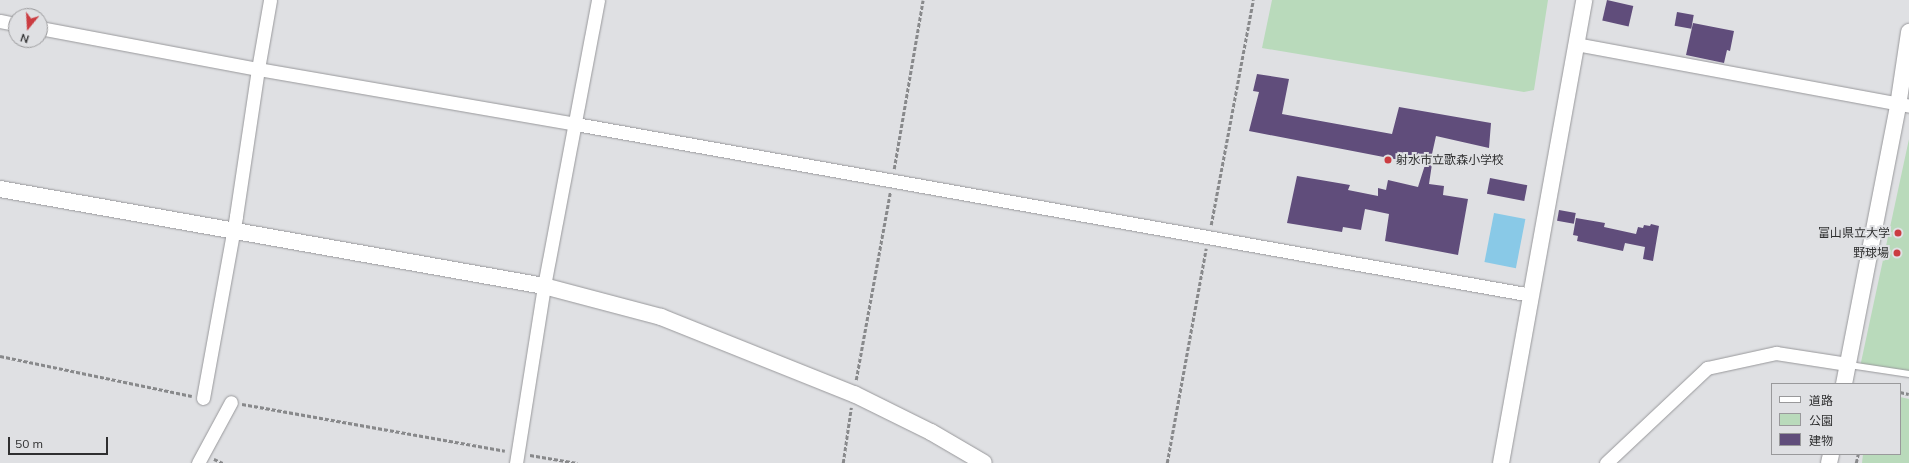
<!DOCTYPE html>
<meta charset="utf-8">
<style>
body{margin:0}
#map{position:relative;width:1909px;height:463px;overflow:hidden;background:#dfe0e3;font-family:Mulish,"Noto Sans JP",sans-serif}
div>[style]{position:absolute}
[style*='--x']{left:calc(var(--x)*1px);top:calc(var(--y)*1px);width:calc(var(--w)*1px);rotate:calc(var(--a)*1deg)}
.green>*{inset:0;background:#b9dabb}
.water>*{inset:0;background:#89c9e7;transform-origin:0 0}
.building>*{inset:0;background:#604d7b;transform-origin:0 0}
.path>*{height:2.5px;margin-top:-1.25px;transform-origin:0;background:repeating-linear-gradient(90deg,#88898b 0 4px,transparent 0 6px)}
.roads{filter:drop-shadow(0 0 1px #98989b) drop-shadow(0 0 1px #98989b)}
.service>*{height:6px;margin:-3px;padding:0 3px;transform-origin:3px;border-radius:3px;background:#fff}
.minor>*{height:13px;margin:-6.5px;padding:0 6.5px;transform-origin:6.5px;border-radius:6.5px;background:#fff}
.tertiary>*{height:16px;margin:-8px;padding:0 8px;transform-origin:8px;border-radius:8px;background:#fff}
.dots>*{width:11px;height:11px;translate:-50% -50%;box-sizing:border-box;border:2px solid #dfe0e3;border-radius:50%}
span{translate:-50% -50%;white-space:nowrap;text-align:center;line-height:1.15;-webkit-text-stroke:4px #dfe0e3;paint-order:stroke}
.poi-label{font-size:12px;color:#2f2f30}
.left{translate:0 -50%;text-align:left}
.right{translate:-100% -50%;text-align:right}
.legend{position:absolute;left:1771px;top:383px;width:130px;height:72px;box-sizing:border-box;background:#dfe0e3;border:1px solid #99999b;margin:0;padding:5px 7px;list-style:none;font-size:12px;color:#2f2f30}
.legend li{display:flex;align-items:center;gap:8px;height:20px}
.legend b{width:20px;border:1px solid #99999b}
.north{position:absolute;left:8px;top:8px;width:40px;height:40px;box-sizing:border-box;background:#dfe0e3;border:1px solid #99999b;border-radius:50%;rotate:198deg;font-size:11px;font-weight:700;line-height:16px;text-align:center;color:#2f2f30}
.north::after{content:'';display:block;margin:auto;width:14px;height:18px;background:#cb3c41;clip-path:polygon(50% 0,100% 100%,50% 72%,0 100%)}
.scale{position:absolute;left:8px;top:437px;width:100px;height:18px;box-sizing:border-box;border:2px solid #2f2f30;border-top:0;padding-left:5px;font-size:12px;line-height:14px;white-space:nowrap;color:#2f2f30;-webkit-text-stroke:3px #dfe0e3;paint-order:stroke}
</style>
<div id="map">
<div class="green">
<i style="clip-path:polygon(1272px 0,1548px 0,1534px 90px,1524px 92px,1262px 48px)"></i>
<i style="clip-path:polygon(1909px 139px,1909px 373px,1860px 367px)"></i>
<i style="clip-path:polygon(1900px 397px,1909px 399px,1909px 463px,1862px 463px,1863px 454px,1900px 454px)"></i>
</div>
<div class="water">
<i style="left:1494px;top:213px;width:32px;height:50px;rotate:11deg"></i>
</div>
<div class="building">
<i style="left:1607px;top:0;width:27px;height:21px;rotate:13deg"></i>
<i style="left:1677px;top:12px;width:17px;height:14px;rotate:10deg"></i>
<i style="clip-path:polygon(1693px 23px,1734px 31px,1730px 51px,1727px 50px,1724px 63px,1686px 55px)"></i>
<i style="clip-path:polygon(1257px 74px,1289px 79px,1282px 114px,1392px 134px,1399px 107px,1491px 123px,1489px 148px,1436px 136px,1430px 163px,1432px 164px,1429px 184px,1444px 186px,1443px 195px,1468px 199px,1458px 255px,1385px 241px,1389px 214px,1365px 209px,1361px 230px,1343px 227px,1342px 232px,1287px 223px,1297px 176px,1350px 185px,1348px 190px,1378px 196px,1378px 188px,1386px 190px,1388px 180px,1418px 187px,1425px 165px,1249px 131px,1259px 92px,1253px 91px)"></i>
<i style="left:1490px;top:178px;width:38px;height:16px;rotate:11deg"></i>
<i style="left:1559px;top:210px;width:17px;height:11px;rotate:10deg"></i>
<i style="clip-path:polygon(1576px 218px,1605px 223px,1604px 227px,1636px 234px,1638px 227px,1643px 228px,1644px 225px,1650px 226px,1651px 224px,1659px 226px,1653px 261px,1643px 259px,1645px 247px,1625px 243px,1623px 251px,1577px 241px,1578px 236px,1573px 235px)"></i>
</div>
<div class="path">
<i style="--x:894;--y:169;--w:171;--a:-80.3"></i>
<i style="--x:1211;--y:225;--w:229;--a:-79.4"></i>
<i style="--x:0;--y:356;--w:196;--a:11.8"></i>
<i style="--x:856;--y:380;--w:191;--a:-79.7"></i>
<i style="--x:1900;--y:392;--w:9;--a:13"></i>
<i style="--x:242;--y:404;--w:267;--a:10.1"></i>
<i style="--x:530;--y:455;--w:48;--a:9.7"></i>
<i style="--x:214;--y:459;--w:10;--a:24"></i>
<i style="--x:843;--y:463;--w:56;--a:-81.7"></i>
<i style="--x:1167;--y:463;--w:218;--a:-79.7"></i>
<i style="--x:1856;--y:463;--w:9;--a:-77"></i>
</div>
<div class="roads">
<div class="service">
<i style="--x:1849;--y:365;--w:61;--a:8.5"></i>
</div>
<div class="minor">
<i style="--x:0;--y:21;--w:16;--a:11"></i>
<i style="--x:40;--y:28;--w:222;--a:10.7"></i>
<i style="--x:258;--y:69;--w:323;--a:9.8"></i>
<i style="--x:576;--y:124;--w:970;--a:10.15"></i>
<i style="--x:1576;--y:44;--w:339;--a:10.5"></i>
<i style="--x:203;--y:398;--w:185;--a:-79.7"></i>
<i style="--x:236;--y:216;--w:149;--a:-81.5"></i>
<i style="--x:258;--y:69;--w:70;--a:-80.1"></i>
<i style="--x:198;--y:463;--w:69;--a:-61.6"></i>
<i style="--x:516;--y:463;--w:179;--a:-81"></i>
<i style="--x:544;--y:286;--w:291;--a:-79.3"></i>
<i style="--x:1606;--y:463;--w:139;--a:-43.2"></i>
<i style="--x:1707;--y:368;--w:71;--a:-12.3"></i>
<i style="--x:1776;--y:353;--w:72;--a:8.8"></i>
</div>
<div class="tertiary">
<i style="--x:0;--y:189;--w:553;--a:10.11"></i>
<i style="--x:544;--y:286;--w:121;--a:14.8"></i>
<i style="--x:661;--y:317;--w:208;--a:21.8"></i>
<i style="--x:854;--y:394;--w:86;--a:26.3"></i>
<i style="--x:931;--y:432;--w:61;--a:30.3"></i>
<i style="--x:1844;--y:384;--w:283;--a:-79"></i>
<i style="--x:1898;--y:106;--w:75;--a:-81.5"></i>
<i style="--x:1501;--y:463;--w:470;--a:-79.8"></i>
<i style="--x:1829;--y:463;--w:9;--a:-77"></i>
</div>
</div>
<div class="dots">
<i style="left:1388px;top:160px;background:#cb3c41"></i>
<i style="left:1898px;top:233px;background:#cb3c41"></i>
<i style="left:1897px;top:253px;background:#cb3c41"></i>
</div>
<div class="poi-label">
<span class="left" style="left:1396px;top:160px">射水市立歌森小学校</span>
<span class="right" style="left:1890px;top:233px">富山県立大学</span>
<span class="right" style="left:1889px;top:253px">野球場</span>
</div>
<ul class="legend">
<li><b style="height:5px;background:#fff"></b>道路</li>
<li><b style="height:11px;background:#b9dabb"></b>公園</li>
<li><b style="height:11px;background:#604d7b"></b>建物</li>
</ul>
<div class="north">N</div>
<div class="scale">50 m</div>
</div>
